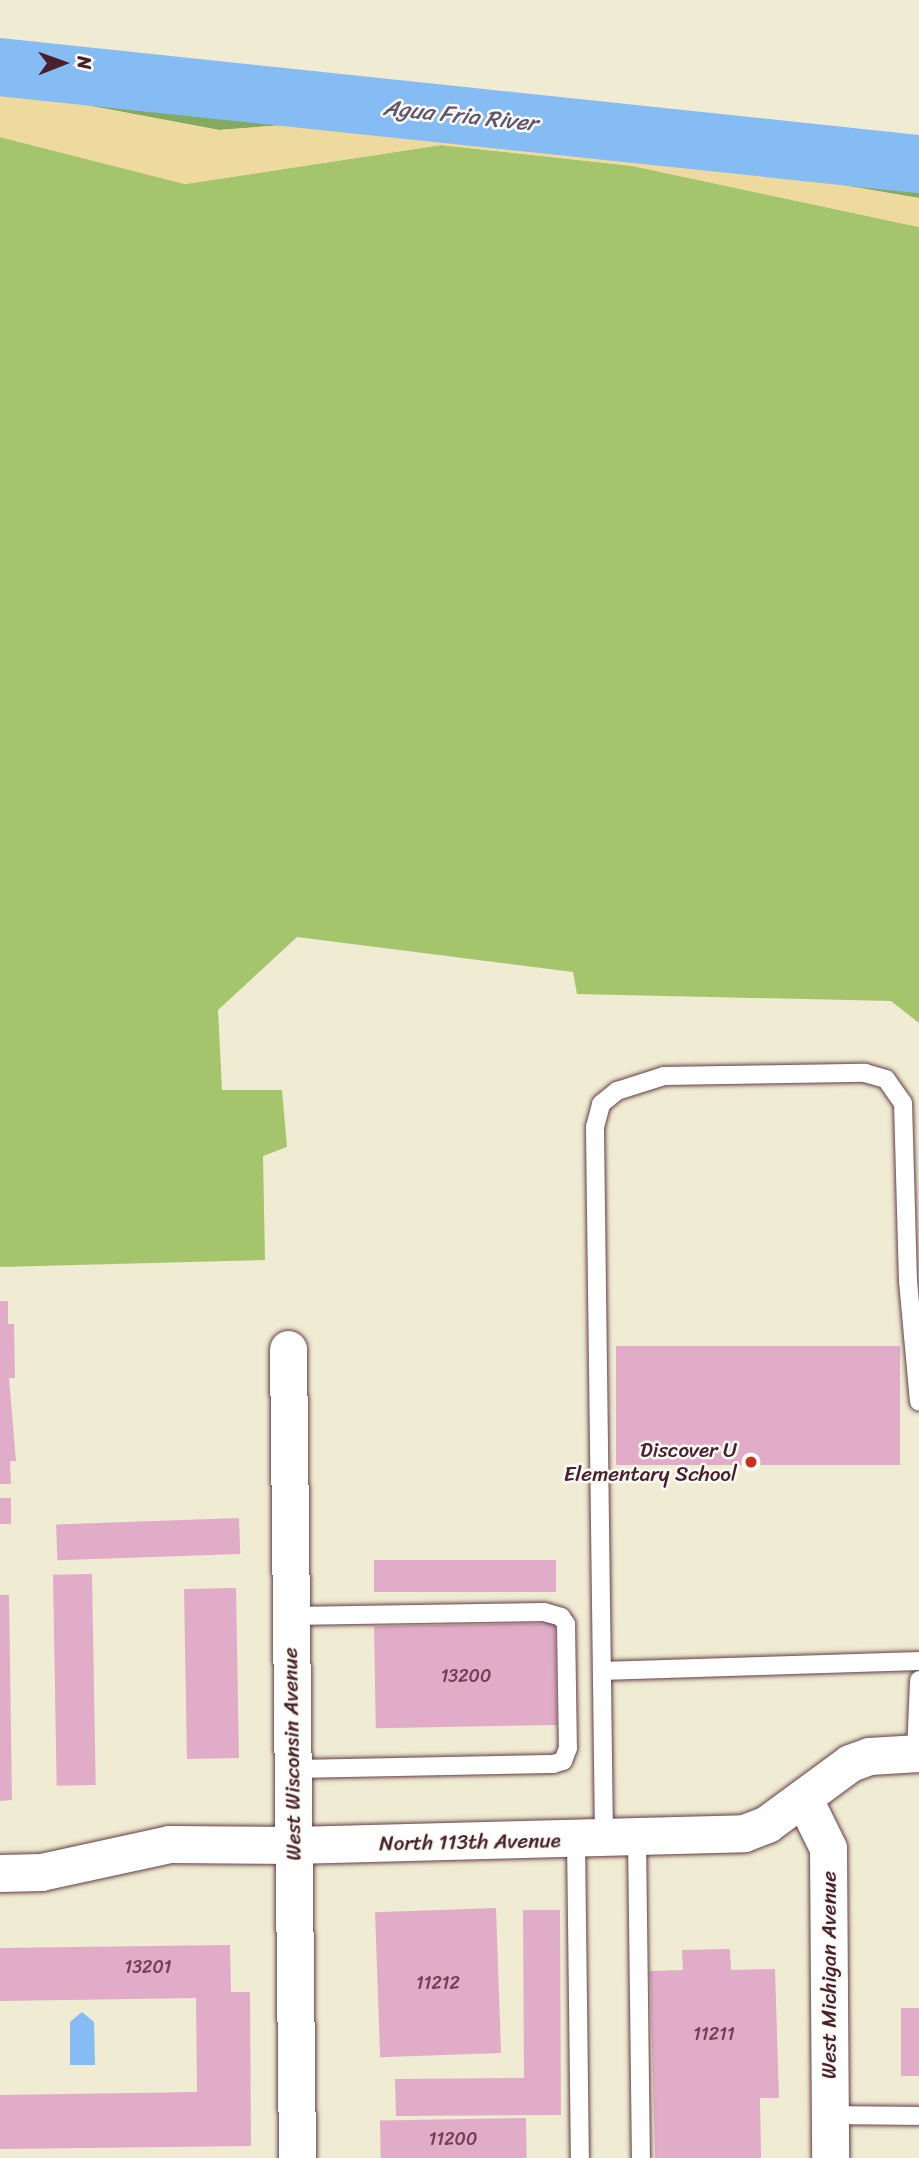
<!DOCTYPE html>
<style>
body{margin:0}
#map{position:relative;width:919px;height:2158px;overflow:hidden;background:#f0ebd3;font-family:Sriracha,sans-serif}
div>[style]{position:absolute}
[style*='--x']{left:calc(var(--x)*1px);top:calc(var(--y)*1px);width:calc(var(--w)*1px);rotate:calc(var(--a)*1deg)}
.green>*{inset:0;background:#a5c56d}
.forest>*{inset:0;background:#84aa60}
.sand>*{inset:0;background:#eeda9e}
.water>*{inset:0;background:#85bcf4}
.river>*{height:58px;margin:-29px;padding:0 29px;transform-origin:29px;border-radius:29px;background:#85bcf4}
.building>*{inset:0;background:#e1acc8;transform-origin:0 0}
.roads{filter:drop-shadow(0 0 2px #633e44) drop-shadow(0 0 2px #633e44)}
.service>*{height:18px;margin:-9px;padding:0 9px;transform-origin:9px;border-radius:9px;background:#fff}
.minor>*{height:37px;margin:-18.5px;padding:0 18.5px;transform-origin:18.5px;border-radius:18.5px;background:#fff}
.dots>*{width:19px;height:19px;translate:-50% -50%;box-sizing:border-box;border:4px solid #fdfcf7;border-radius:50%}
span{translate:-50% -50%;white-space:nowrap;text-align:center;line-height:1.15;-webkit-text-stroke:5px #fdfcf7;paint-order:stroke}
.number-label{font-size:18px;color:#704252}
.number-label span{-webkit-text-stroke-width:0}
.poi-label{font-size:21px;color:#4a1f2b}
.right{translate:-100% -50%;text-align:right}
.street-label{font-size:21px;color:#4a1f2b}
.water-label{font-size:23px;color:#5f5671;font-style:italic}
.north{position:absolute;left:28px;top:28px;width:70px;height:70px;-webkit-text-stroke:5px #fdfcf7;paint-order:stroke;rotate:89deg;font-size:19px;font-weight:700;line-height:28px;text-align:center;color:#4a1f2b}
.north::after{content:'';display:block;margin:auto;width:24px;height:32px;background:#4a1f2b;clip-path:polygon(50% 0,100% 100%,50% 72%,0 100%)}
</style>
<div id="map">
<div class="green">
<i style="clip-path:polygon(0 137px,185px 184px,441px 145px,633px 166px,919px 227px,919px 1023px,891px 1001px,577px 994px,573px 972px,297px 937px,218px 1010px,222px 1090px,282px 1090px,287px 1147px,263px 1156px,265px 1260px,0 1267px)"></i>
</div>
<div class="forest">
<i style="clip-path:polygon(0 55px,119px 65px,252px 103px,430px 114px,219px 130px,0 89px)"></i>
<i style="clip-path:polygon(728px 140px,919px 167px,919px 198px,663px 157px)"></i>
</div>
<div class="sand">
<i style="clip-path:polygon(0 89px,219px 130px,430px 114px,919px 198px,919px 227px,633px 166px,441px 145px,185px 184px,0 137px)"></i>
</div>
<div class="water">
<i style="clip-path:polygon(82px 2012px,94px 2022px,95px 2065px,70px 2065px,70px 2022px)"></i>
</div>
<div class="river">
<i style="--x:0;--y:67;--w:924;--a:6.03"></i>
</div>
<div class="building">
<i style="clip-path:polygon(0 1301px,8px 1301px,8px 1324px,14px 1324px,15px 1378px,9px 1378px,16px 1461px,10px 1461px,11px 1484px,0 1484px)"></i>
<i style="left:900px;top:1346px;width:119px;height:284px;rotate:90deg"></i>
<i style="left:0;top:1498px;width:11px;height:26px"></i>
<i style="left:239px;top:1518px;width:36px;height:183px;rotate:88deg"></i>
<i style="left:556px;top:1560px;width:32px;height:182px;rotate:90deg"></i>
<i style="left:92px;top:1574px;width:211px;height:39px;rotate:89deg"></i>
<i style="left:236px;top:1588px;width:170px;height:52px;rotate:89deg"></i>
<i style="clip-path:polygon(0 1595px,9px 1595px,12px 1800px,0 1801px)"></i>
<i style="left:555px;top:1623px;width:102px;height:181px;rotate:89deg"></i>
<i style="left:496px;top:1908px;width:145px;height:121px;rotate:88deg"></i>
<i style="clip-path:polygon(523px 1910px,560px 1910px,561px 2115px,396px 2116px,395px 2079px,524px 2078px)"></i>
<i style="clip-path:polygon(230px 1945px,231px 1992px,250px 1992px,251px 2146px,0 2149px,0 2095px,197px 2092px,196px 1998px,0 2001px,0 1948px)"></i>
<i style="clip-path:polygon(730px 1949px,731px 1970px,775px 1969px,779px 2098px,760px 2098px,761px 2158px,655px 2158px,650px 1971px,683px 1970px,682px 1950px)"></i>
<i style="left:901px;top:2008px;width:18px;height:68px"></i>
<i style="left:526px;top:2118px;width:40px;height:146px;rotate:89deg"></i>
</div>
<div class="roads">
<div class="service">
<i style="--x:290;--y:1616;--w:254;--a:-0.9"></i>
<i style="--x:544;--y:1612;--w:18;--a:16"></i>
<i style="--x:561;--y:1617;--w:9;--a:54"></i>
<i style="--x:566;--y:1624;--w:124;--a:89.1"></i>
<i style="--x:568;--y:1748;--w:14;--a:111"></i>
<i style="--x:563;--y:1761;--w:10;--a:163"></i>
<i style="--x:553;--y:1764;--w:261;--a:178.9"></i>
<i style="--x:602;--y:1671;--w:317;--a:-1.8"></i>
<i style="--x:916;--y:1753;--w:73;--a:-87.6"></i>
<i style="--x:637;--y:1837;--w:321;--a:89.3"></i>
<i style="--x:604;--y:1838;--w:711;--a:-90.73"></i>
<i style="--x:595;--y:1127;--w:24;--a:-75"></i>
<i style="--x:601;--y:1104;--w:21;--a:-39"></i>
<i style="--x:617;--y:1091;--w:49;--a:-17.7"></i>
<i style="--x:664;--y:1076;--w:201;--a:-0.9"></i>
<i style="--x:865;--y:1073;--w:22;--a:16"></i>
<i style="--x:886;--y:1079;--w:29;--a:55"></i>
<i style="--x:903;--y:1103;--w:178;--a:88.4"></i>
<i style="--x:908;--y:1281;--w:121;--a:84.8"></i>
<i style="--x:576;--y:1839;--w:319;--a:89.3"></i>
<i style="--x:830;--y:2115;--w:89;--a:0.6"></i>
</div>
<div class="minor">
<i style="--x:288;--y:1349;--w:809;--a:89.36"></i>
<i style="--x:804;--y:1799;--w:55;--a:63.9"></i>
<i style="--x:828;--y:1848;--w:310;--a:89.6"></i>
<i style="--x:0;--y:1873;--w:41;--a:-1.4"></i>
<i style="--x:41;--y:1872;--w:131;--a:-12.3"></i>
<i style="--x:169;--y:1844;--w:124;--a:0.5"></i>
<i style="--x:293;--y:1845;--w:451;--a:-1.5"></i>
<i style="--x:744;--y:1833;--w:25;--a:-21"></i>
<i style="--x:767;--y:1824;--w:103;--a:-36.3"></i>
<i style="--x:850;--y:1763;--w:20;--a:-20"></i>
<i style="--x:869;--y:1756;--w:50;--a:-3.4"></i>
</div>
</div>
<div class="dots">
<i style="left:751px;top:1462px;background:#c8321e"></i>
</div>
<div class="number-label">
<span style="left:466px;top:1676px">13200</span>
<span style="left:148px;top:1967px">13201</span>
<span style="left:438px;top:1983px">11212</span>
<span style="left:714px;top:2034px">11211</span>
<span style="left:453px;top:2139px">11200</span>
</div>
<div class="poi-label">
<span class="right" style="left:737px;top:1462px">Discover U<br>Elementary School</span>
</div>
<div class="street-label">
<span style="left:292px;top:1754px;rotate:-91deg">West Wisconsin Avenue</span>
<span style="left:470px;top:1842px;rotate:-1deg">North 113th Avenue</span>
<span style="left:829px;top:1975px;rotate:-90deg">West Michigan Avenue</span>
</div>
<div class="water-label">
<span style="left:460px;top:116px;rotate:6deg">Agua Fria River</span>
</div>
<div class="north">N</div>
</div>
